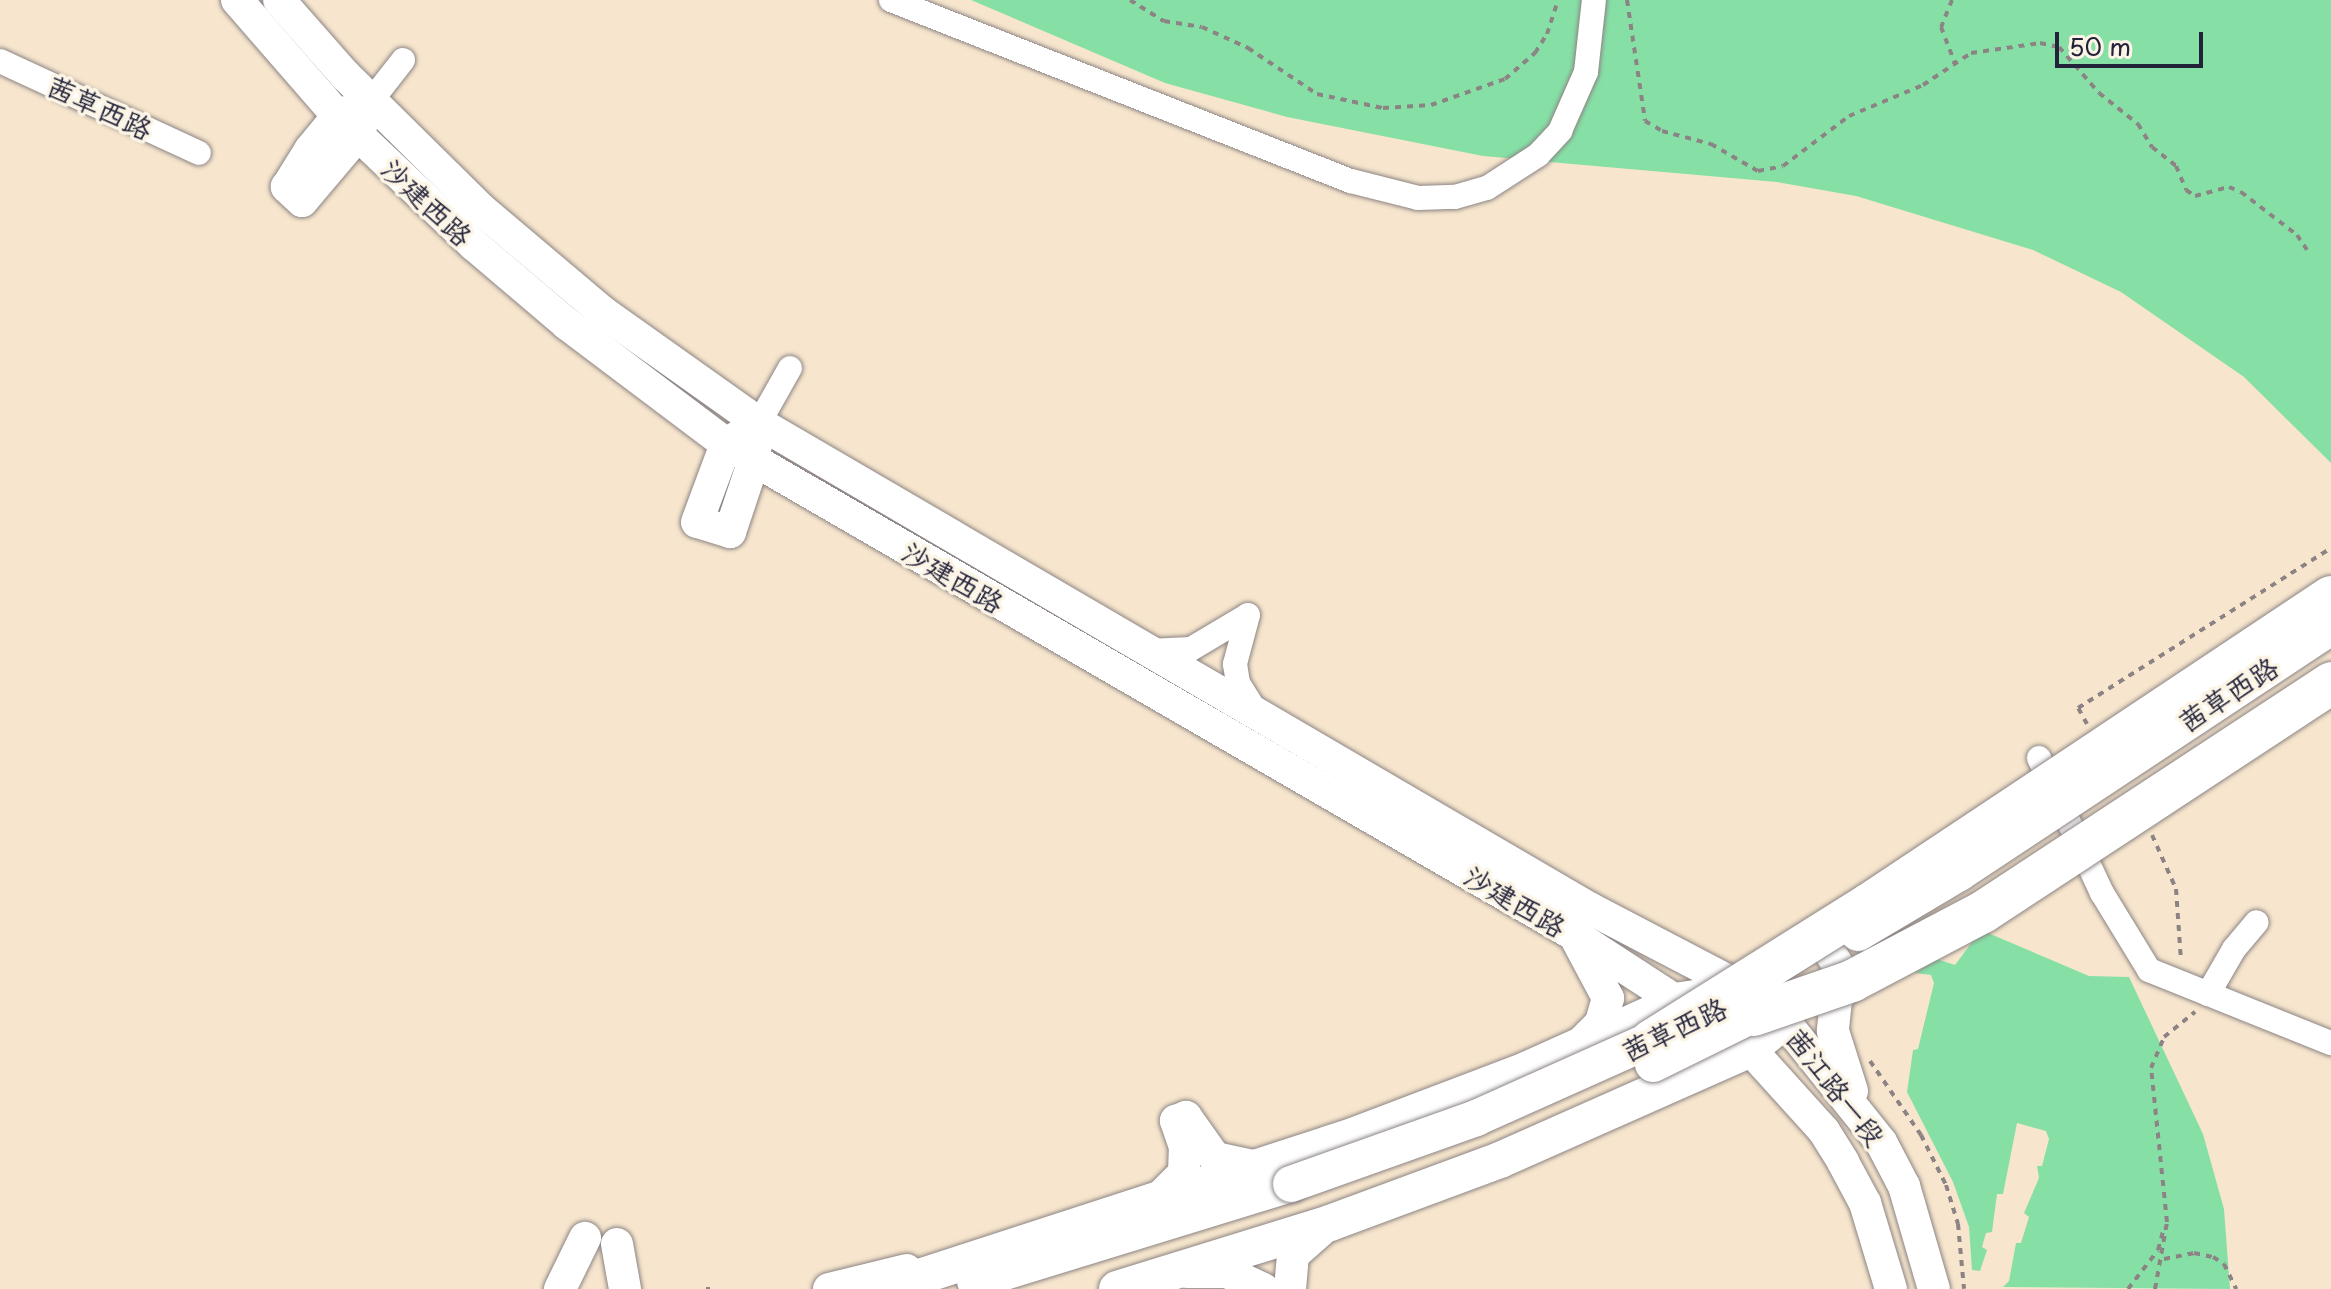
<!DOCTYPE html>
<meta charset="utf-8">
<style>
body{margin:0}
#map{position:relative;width:2331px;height:1289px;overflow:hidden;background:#f7e6cd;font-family:"Playpen Sans","LXGW WenKai TC",sans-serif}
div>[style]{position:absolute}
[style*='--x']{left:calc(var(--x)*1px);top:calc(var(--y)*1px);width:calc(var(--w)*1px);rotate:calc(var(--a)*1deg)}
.green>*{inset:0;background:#86e0a6}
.path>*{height:4px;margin-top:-2px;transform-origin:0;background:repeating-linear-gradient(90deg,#8c8484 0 6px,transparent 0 12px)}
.roads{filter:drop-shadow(0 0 2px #8c8484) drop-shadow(0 0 2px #8c8484)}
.street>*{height:24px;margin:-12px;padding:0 12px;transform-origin:12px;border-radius:12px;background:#fff}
.secondary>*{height:32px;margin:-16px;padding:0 16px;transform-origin:16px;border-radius:16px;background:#fff}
.primary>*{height:36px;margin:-18px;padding:0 18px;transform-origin:18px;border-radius:18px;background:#fff}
.bridges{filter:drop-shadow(0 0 2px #8c8484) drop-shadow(0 0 2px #8c8484)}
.primary-bridge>*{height:36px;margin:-18px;padding:0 18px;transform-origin:18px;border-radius:18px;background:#fff}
.highway-bridge>*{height:42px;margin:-21px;padding:0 21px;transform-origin:21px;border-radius:21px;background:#fff}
span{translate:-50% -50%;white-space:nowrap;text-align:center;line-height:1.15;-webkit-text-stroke:7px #fcf5e5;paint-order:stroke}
.street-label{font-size:28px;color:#22223b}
.scale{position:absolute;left:2055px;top:32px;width:148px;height:36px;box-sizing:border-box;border:4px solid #22223b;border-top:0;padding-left:10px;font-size:24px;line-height:28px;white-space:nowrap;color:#22223b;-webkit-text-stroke:6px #fcf5e5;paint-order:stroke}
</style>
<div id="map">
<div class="green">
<i style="clip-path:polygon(971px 0,2331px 0,2331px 463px,2244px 377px,2121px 292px,2033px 250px,1856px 196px,1777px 182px,1483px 156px,1287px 117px,1165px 83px)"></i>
<i style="clip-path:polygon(1981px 930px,2089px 976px,2129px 977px,2203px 1134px,2224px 1209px,2230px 1289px,2003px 1287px,2009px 1281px,2016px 1243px,2021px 1243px,2029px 1217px,2024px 1213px,2039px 1178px,2037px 1166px,2042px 1166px,2049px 1139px,2046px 1131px,2017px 1123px,2003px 1194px,1997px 1194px,1992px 1232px,1986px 1233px,1982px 1247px,1987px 1250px,1980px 1271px,1972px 1270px,1969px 1227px,1953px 1182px,1907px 1092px,1913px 1050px,1918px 1049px,1934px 983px,1931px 975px,1915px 973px,1937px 959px,1955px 965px)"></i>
</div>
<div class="path">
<i style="--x:1130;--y:0;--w:40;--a:32"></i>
<i style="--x:1164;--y:21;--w:38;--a:9"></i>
<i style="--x:1202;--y:27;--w:51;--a:24.5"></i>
<i style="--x:1248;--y:48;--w:83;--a:33.7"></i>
<i style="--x:1317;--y:94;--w:67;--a:12"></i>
<i style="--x:1383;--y:108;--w:48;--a:-3.6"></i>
<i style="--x:1431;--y:105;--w:78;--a:-19.4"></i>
<i style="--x:1505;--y:79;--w:40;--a:-41"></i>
<i style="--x:1535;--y:53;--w:22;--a:-58"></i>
<i style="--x:1547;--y:34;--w:36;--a:-72"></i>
<i style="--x:1627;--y:0;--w:122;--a:81.5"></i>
<i style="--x:1645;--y:121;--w:20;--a:30"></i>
<i style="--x:1662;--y:131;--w:51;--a:14.9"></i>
<i style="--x:1711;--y:144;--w:54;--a:29.9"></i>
<i style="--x:1758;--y:171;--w:25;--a:-11"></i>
<i style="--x:1783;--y:166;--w:83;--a:-37.1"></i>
<i style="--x:1849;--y:116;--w:80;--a:-22.7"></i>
<i style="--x:1923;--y:85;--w:58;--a:-33.7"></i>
<i style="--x:1971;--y:53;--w:70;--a:-8.2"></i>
<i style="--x:2040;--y:43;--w:19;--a:12"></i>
<i style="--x:2059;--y:47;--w:61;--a:49"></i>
<i style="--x:2099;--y:93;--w:50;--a:38.5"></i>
<i style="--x:2138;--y:124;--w:27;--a:59"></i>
<i style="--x:2152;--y:147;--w:31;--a:38"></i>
<i style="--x:2176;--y:166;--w:26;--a:67"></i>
<i style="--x:2186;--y:190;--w:11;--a:34"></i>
<i style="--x:2195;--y:196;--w:35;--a:-15"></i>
<i style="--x:2229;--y:187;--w:13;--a:23"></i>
<i style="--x:2241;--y:192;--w:71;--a:37.5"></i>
<i style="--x:2297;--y:235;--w:18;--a:56"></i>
<i style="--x:1952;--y:0;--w:29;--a:112"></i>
<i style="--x:1941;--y:27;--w:40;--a:69"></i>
<i style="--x:2087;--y:724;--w:18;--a:-119"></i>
<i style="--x:2078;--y:708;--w:299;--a:-32.3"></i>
<i style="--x:2152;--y:835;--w:59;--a:66"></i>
<i style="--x:2176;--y:889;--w:71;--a:86"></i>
<i style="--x:1870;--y:1061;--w:90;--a:55.4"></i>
<i style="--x:1921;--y:1135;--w:56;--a:63.4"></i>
<i style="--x:1946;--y:1185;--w:41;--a:72.9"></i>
<i style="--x:1958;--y:1224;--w:65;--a:84.7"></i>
<i style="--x:2164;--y:1259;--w:31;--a:-11"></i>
<i style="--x:2194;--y:1253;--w:19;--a:12"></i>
<i style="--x:2213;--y:1257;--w:13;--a:32"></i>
<i style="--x:2224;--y:1264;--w:28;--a:64"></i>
<i style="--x:708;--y:1287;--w:2;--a:90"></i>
<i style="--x:2128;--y:1289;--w:49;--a:-52.4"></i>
<i style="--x:2158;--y:1250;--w:24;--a:-75"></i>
<i style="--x:2155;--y:1289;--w:68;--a:-79.8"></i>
<i style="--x:2167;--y:1222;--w:155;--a:-95.9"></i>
<i style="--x:2151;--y:1068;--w:34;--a:-67"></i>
<i style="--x:2164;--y:1037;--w:40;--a:-39"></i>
</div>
<div class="roads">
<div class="street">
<i style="--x:891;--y:0;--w:494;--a:21.5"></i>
<i style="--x:1351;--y:181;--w:69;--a:14.2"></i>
<i style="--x:1418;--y:198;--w:37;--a:-2"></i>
<i style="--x:1455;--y:197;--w:33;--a:-16"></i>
<i style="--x:1487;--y:188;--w:61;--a:-32.9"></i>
<i style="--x:1538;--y:155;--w:33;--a:-47"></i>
<i style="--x:1560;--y:131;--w:64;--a:-66.2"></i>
<i style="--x:1586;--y:72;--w:72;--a:-83.7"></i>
<i style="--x:0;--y:61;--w:219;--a:24.8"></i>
<i style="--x:371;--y:101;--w:52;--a:-52"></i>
<i style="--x:759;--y:423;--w:63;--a:-60.6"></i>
<i style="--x:1248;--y:615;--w:51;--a:104.9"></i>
<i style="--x:1235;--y:664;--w:19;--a:81"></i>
<i style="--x:1238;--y:683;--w:32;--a:58"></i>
<i style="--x:1148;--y:651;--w:43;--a:-2.7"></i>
<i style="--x:1191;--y:649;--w:66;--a:-30.8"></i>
<i style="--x:2039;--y:758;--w:149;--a:65"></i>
<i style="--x:2102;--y:893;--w:90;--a:58.6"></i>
<i style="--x:2149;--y:970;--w:196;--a:21.9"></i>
<i style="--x:2208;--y:994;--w:52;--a:-60"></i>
<i style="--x:2234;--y:949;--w:35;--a:-50"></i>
</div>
<div class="secondary">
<i style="--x:237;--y:0;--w:154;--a:49"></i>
<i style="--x:338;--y:116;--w:187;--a:43.5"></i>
<i style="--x:474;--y:245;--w:122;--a:40.3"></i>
<i style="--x:567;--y:324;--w:199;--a:37"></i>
<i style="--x:726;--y:444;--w:979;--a:30.05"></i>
<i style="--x:1573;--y:934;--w:211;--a:33"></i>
<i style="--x:1750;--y:1049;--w:110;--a:47.9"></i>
<i style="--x:1824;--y:1131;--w:36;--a:58"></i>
<i style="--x:1843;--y:1162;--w:47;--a:61.8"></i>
<i style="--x:1865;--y:1203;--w:90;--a:73.2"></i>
<i style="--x:279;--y:0;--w:100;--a:48.7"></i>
<i style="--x:345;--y:75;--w:192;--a:44.6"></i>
<i style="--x:482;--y:210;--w:160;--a:40.2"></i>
<i style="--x:604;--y:313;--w:190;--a:35.4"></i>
<i style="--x:759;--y:423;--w:961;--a:30.3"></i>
<i style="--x:1589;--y:908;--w:173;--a:27.6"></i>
<i style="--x:1742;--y:988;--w:53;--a:38.2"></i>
<i style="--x:1784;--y:1021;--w:155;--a:51.3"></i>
<i style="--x:1881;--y:1142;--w:50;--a:62.4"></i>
<i style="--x:1904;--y:1186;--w:107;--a:73.8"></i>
<i style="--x:371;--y:101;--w:38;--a:112"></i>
<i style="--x:357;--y:136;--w:85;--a:130.2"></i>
<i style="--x:302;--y:201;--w:21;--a:-137"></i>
<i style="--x:287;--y:187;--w:44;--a:-58.1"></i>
<i style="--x:310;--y:150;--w:44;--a:-50.5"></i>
<i style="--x:338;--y:116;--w:36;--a:-24"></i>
<i style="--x:759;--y:423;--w:37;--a:98"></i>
<i style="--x:754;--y:460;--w:76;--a:108.4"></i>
<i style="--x:730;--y:532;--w:34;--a:-163"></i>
<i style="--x:697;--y:522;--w:83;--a:-69.6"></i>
<i style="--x:726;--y:444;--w:39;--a:-32"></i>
<i style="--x:1577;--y:940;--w:66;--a:61.9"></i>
<i style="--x:1608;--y:998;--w:26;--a:106"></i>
<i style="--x:1601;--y:1023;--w:33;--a:135"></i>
<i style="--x:1824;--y:943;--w:45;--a:57.7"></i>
<i style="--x:1848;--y:981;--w:22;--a:122"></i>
<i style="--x:1836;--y:1000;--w:31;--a:96"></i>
<i style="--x:1833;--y:1031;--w:63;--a:72.4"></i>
<i style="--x:1160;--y:1197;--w:34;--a:-45"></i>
<i style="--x:1184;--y:1173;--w:26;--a:-88"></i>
<i style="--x:1185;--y:1147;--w:28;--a:-109"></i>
<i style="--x:1176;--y:1121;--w:11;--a:-22"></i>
<i style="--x:1186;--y:1117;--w:50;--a:54.7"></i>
<i style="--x:1215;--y:1158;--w:43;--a:12.1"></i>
<i style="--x:617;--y:1244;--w:46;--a:79.9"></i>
<i style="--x:1187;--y:1272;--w:40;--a:0"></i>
<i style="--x:1227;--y:1272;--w:40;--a:25"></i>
<i style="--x:560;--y:1289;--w:57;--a:-63.9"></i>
<i style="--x:829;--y:1289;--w:80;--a:-13.7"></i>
<i style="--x:1290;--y:1289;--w:34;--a:-85"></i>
<i style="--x:1293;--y:1255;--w:45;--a:-41.4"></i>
</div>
<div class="primary">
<i style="--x:975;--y:1281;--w:331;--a:-17.1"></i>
<i style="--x:882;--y:1289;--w:497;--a:-18"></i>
<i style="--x:1355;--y:1135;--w:183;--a:-20.8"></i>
<i style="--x:1526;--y:1070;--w:171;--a:-24.2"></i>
<i style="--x:1682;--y:1000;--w:24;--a:-9"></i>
<i style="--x:1117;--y:1289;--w:223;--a:-17.2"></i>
<i style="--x:1330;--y:1223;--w:181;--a:-20.3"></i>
<i style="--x:1500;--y:1160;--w:274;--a:-23.9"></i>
<i style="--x:1750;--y:1049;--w:44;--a:-39.5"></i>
</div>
</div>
<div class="bridges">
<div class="primary-bridge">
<i style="--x:1858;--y:933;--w:117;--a:-30.7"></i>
<i style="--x:1959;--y:873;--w:446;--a:-33.5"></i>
<i style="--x:1653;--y:1064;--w:140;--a:-26.2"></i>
<i style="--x:1291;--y:1184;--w:196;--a:-19.6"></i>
<i style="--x:1476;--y:1118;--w:218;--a:-24.1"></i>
</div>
<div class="highway-bridge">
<i style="--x:1754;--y:1015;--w:104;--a:-19.1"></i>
<i style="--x:1852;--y:981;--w:148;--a:-27.8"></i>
<i style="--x:1983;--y:912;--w:417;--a:-33.3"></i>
<i style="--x:1651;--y:1041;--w:256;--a:-32.1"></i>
<i style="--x:1868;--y:905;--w:556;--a:-33.63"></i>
</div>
</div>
<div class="street-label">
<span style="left:100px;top:107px;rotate:25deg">茜草西路</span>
<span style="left:427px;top:202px;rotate:43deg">沙建西路</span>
<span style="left:953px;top:577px;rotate:30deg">沙建西路</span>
<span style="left:2228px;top:694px;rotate:-33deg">茜草西路</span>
<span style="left:1515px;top:901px;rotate:30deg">沙建西路</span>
<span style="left:1674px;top:1029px;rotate:-25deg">茜草西路</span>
<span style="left:1836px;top:1087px;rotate:52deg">茜江路一段</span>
</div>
<div class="scale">50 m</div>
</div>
